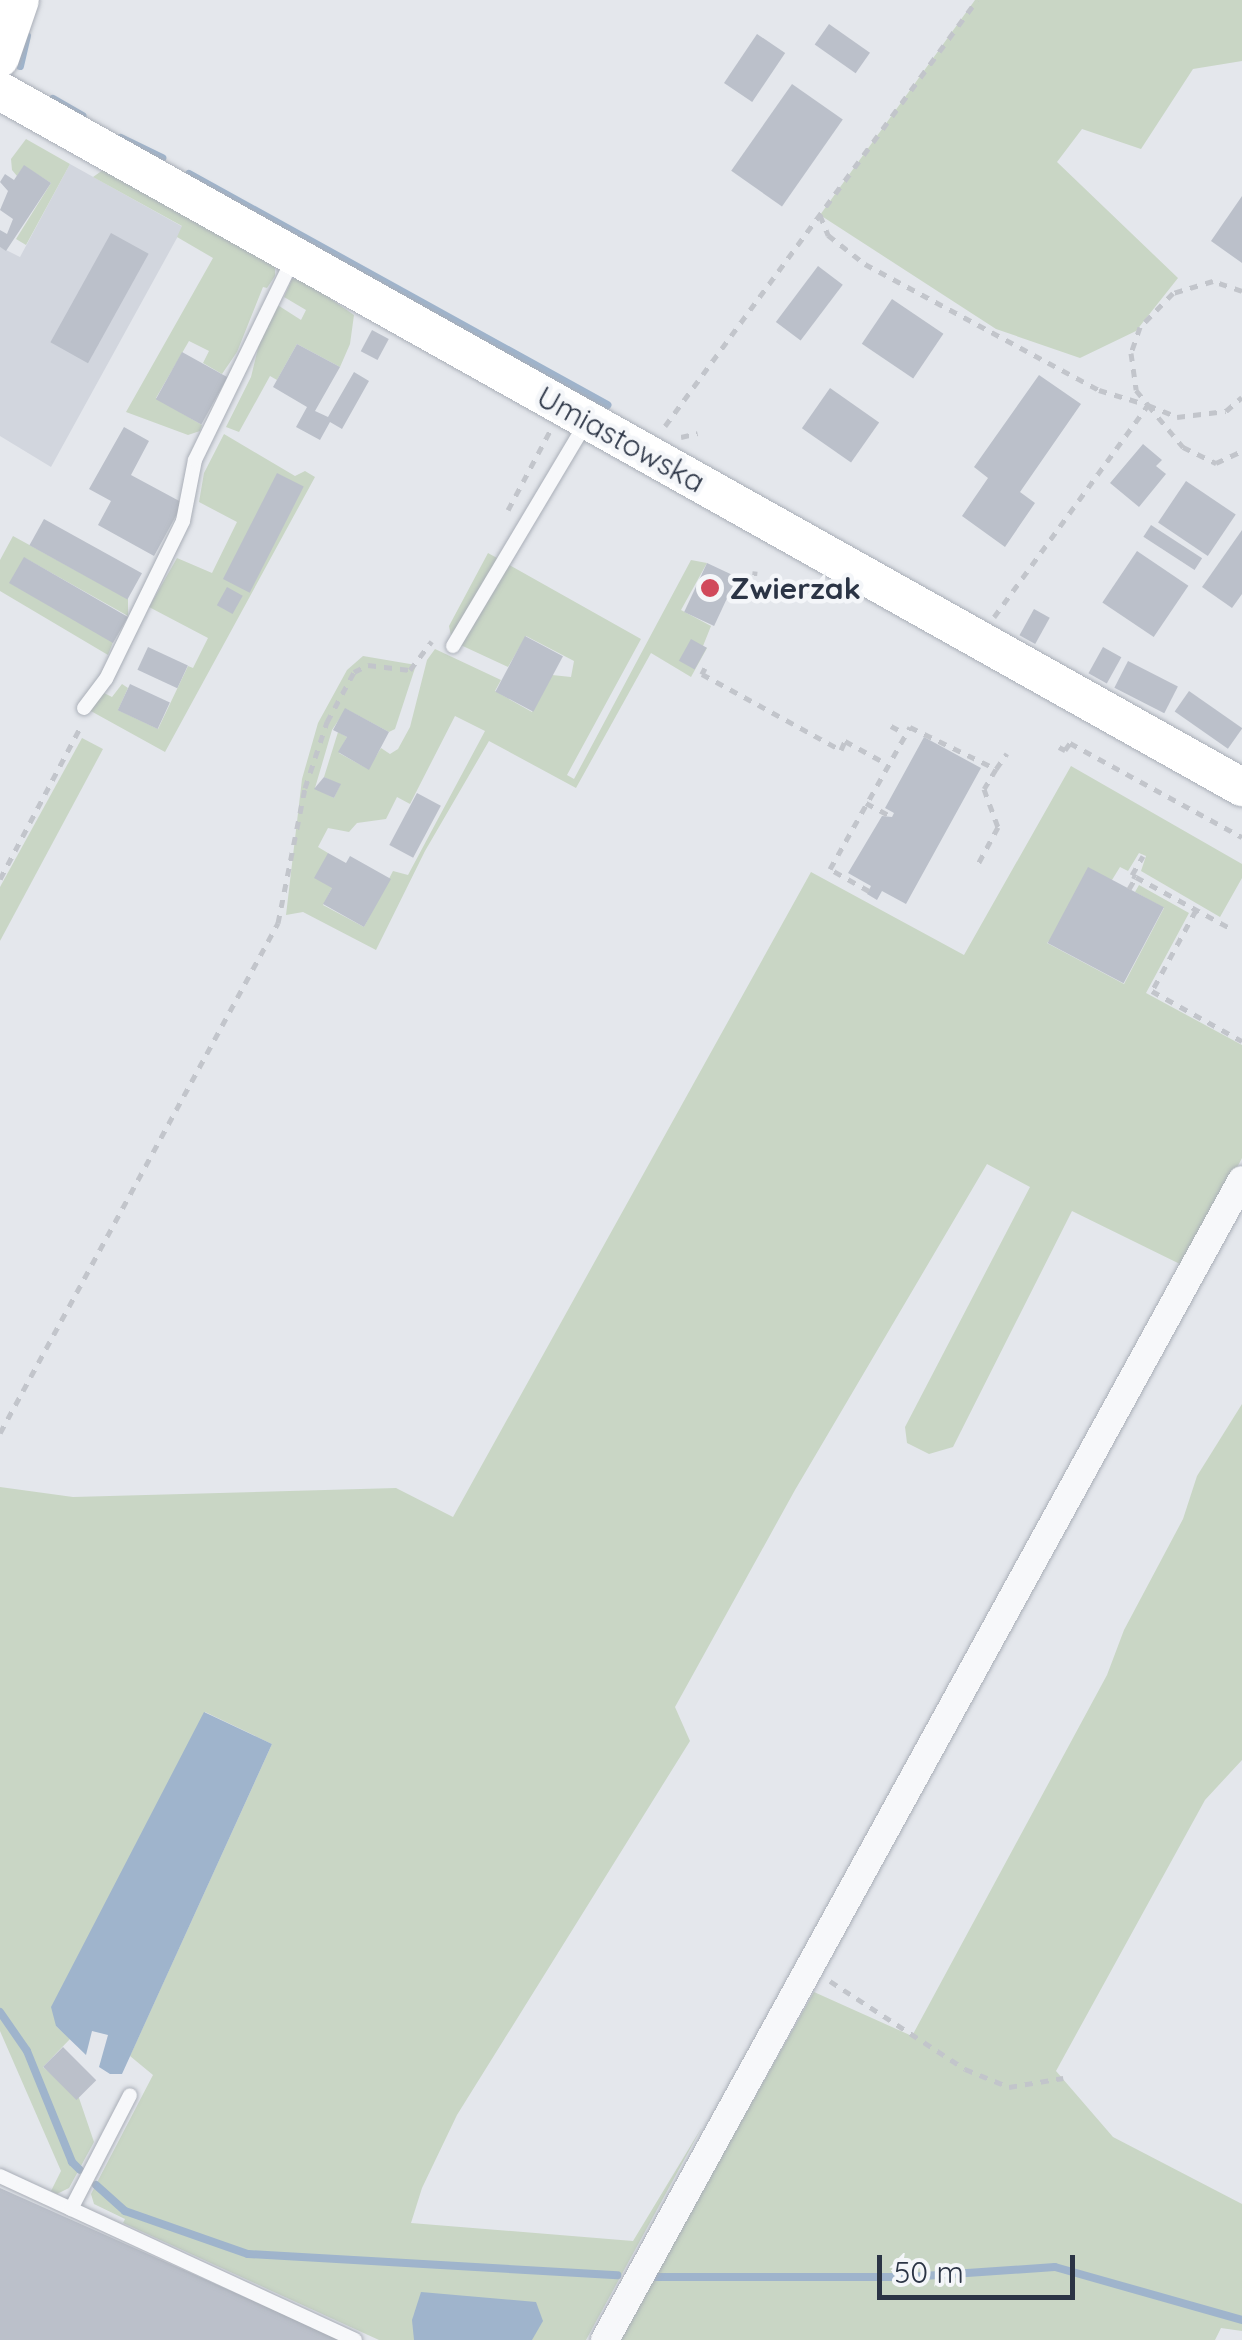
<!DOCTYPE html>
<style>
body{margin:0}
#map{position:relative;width:1242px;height:2340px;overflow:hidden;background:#e4e7ec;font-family:Quicksand,sans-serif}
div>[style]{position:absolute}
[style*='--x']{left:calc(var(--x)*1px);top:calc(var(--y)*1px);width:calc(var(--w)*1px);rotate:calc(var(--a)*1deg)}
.built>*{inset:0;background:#d2d6de}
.green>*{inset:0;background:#c9d6c5}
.water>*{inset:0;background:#9fb4cc}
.stream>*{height:8px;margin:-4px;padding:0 4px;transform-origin:4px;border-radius:4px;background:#9fb4cc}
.building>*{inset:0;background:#bbc0ca;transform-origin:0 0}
.path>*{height:5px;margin-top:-2.5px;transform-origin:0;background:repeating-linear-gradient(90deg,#c2c5cb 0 8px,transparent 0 16px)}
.roads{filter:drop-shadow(0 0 2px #a9aeb7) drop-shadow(0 0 2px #a9aeb7)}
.service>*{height:14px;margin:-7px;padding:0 7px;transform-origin:7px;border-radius:7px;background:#f7f8fa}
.minor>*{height:28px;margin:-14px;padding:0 14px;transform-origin:14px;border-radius:14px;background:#f7f8fa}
.secondary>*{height:38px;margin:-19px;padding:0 19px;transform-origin:19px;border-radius:19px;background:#fff}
.dots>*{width:28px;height:28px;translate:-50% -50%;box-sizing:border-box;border:5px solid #f4f6f9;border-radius:50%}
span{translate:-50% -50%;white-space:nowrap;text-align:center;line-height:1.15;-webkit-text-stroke:9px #f4f6f9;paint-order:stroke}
.street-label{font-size:30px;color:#2b3445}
.poi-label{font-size:30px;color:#2b3445;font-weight:700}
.left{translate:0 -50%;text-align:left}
.scale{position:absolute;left:877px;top:2255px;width:198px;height:45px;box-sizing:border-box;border:5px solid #2b3445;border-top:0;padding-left:12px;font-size:30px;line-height:35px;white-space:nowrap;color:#2b3445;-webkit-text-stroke:8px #f4f6f9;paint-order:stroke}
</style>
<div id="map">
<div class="built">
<i style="clip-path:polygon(70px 164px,183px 227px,51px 467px,0 436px,0 247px,20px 257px)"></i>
</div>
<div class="green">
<i style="clip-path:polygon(975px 0,1242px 0,1242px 61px,1193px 69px,1141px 149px,1082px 129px,1057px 162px,1178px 278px,1136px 331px,1080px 358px,996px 329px,820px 215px)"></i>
<i style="clip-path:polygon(26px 139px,70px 164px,26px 245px,16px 239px,51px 183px,24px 166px,17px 176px,12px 170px,11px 159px)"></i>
<i style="clip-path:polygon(103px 170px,275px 265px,275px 276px,267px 288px,263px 287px,237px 352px,222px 374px,203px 363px,209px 351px,189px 341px,156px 398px,202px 425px,200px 431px,188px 435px,126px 412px,213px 258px,177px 237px,182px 226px,93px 177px)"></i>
<i style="clip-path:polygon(292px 279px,302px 279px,354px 315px,350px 344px,340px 367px,297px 344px,277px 380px,270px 376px,239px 432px,226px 427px,251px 377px,261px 336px,276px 304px,301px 320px,306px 310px,284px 297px)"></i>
<i style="clip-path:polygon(224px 434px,295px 476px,305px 471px,315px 477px,165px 752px,89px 710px,104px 693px,112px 697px,122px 684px,128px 688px,118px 710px,158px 729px,188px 666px,193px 668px,208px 638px,149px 607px,177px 558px,212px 573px,237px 522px,199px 502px,204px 473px)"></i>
<i style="clip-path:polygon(13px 536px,128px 599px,128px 616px,25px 558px,10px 583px,113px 642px,108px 655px,0 591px,0 560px)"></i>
<i style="clip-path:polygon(evenodd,488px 553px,641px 639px,567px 775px,574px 779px,691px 560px,707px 563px,681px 610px,711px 626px,703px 646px,707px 648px,691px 677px,651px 653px,576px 788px,489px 741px,425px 851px,376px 950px,303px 912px,286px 915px,302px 779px,318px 723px,347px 670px,363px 656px,416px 665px,395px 729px,389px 732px,346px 709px,332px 730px,315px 788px,334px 798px,340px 785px,324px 777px,338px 732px,347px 737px,339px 753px,368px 769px,381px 748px,390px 754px,398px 749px,410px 727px,427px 660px,435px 649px,501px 680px,495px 691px,532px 712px,552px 675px,571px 677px,574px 661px,526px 636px,508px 667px,452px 641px,449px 626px,488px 553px,455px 716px,485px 731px,408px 875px,393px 871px,364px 927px,323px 905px,332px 888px,328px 853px,318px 847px,328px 828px,349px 832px,357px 823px,386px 819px,397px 797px,410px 804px,455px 716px)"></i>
<i style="clip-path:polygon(82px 738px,103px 749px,0 941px,0 887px)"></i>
<i style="clip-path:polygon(1071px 766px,1242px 864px,1242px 878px,1220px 917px,1141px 871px,1146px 856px,1139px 853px,1128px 871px,1120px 867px,1112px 880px,1047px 943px,1124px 984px,1164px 908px,1135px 892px,1139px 885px,1189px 913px,1146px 993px,1242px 1045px,1242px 1158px,1186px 1267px,1072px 1211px,953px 1447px,929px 1454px,907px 1443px,905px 1427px,1030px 1187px,987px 1164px,795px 1490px,675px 1707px,690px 1741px,457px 2115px,422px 2188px,411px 2223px,633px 2241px,702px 2127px,586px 2340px,379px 2340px,123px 2223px,125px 2219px,94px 2204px,91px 2194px,153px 2075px,130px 2056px,272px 1744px,205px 1712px,56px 2026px,70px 2039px,43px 2067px,79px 2098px,94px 2142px,69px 2188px,57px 2194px,51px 2191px,61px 2171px,0 2031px,0 1487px,73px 1497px,396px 1488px,453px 1517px,811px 872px,964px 955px)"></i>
<i style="clip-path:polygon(1242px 1404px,1242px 1760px,1205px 1800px,1056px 2071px,1113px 2137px,1242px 2204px,1242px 2331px,1221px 2328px,1215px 2340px,618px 2340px,814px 1992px,912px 2036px,1107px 1675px,1124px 1630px,1183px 1519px,1197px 1476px)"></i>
</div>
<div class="water">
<i style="clip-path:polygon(204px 1712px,272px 1744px,122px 2074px,110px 2074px,99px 2067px,108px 2035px,92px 2031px,86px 2055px,56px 2026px,51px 2007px)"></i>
<i style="clip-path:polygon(421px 2292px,536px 2302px,543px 2321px,532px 2340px,414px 2340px,412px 2320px)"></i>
</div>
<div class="stream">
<i style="--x:20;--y:66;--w:31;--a:-77"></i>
<i style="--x:53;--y:99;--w:34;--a:30"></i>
<i style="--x:121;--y:138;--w:46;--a:26"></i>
<i style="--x:189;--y:174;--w:478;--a:28.9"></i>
<i style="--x:0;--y:2012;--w:47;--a:55.3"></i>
<i style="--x:27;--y:2051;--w:120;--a:67.9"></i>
<i style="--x:72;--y:2162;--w:11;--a:45"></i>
<i style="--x:96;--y:2185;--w:39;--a:42"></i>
<i style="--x:125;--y:2211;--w:130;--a:19.3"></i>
<i style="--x:248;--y:2254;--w:370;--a:3.3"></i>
<i style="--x:651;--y:2277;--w:258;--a:0"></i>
<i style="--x:909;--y:2277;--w:146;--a:-3.9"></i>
<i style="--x:1055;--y:2267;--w:194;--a:15.8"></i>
</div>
<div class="building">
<i style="left:829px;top:24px;width:50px;height:25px;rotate:35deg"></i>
<i style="left:757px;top:34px;width:34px;height:59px;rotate:34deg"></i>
<i style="left:792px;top:84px;width:62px;height:106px;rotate:35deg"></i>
<i style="clip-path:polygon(24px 165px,51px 183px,6px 251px,0 247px,0 230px,7px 234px,13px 219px,0 210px,8px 191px,0 182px,5px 174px,14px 180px)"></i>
<i style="clip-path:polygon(1242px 196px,1242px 263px,1211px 241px)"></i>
<i style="left:111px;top:233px;width:43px;height:125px;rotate:29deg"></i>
<i style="left:818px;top:266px;width:31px;height:70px;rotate:37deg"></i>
<i style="left:892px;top:299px;width:62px;height:54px;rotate:34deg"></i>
<i style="left:372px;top:330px;width:19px;height:24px;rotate:28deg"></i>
<i style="clip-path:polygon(297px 344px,340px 367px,315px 411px,328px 417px,354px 372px,369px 381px,342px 429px,330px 422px,320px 440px,296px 427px,307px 407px,273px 387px)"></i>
<i style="left:182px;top:352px;width:52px;height:54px;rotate:29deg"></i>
<i style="clip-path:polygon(1039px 375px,1081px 404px,1020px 492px,1035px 503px,1005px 547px,962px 516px,988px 478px,974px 467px)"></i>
<i style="left:830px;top:388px;width:60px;height:49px;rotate:35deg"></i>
<i style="clip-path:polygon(124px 427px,149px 441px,131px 475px,183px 503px,154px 556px,98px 525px,111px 501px,89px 489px)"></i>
<i style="clip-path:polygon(1143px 444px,1162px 460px,1156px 466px,1166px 474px,1139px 507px,1110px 483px)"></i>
<i style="left:277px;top:473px;width:30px;height:119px;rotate:27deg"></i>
<i style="left:1186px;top:481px;width:60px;height:50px;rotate:34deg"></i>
<i style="left:44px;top:519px;width:112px;height:30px;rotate:29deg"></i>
<i style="left:1151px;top:525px;width:61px;height:14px;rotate:33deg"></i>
<i style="clip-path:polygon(1242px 530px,1242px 594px,1232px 608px,1202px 587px)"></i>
<i style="left:1137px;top:551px;width:62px;height:62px;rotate:34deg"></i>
<i style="left:24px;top:557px;width:120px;height:30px;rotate:30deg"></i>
<i style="left:707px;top:563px;width:33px;height:54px;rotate:25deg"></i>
<i style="left:227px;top:587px;width:18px;height:21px;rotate:29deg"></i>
<i style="left:1034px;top:609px;width:18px;height:30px;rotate:29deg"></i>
<i style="left:525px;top:636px;width:43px;height:63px;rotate:28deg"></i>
<i style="left:691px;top:639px;width:18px;height:25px;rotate:29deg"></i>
<i style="left:148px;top:647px;width:44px;height:25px;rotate:25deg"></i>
<i style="left:1103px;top:647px;width:21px;height:30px;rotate:29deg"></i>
<i style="left:1128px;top:661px;width:56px;height:30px;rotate:27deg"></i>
<i style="left:130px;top:684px;width:44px;height:29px;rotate:25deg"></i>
<i style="left:1189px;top:691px;width:65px;height:25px;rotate:35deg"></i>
<i style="clip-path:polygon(345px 708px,389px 732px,369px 770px,338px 752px,347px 737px,333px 730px)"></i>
<i style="clip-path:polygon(924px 737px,981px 768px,906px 904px,882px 891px,877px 900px,867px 894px,871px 886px,848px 873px,882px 816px,892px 817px,894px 813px,885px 808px)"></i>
<i style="clip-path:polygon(324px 777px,341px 784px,334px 798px,314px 789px)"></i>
<i style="left:417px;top:793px;width:27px;height:59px;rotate:28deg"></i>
<i style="clip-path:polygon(328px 853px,346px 863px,350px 856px,391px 879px,364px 927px,323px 904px,332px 888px,314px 878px)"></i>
<i style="left:1088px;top:867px;width:86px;height:86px;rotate:28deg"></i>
<i style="left:63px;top:2047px;width:47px;height:28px;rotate:45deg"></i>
<i style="clip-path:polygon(0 2188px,341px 2340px,0 2340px)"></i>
</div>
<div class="path">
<i style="--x:820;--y:215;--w:22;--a:68"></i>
<i style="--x:828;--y:235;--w:47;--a:38.1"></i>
<i style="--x:865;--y:264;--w:266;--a:28.3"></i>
<i style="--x:1099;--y:390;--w:51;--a:17"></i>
<i style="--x:1148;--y:405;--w:55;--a:50.2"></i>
<i style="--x:1183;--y:447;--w:37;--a:26"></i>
<i style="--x:1216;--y:463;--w:29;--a:-25"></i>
<i style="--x:1242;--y:291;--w:31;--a:-161"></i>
<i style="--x:1213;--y:281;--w:42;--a:163.3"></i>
<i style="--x:1173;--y:293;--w:47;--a:134.1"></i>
<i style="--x:1140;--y:327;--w:28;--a:109"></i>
<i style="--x:1131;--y:353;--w:37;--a:82"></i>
<i style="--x:1136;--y:390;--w:19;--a:51"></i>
<i style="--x:1148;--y:405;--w:31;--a:22"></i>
<i style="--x:1177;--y:417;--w:49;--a:-7"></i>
<i style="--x:1226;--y:411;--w:21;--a:-41"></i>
<i style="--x:665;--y:426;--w:528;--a:-53.78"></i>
<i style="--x:681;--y:437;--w:17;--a:-13"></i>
<i style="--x:508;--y:510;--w:89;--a:-62"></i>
<i style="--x:753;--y:591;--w:20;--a:-84"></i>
<i style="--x:994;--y:617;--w:262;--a:-54"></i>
<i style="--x:705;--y:668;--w:7;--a:117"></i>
<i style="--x:702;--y:674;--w:158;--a:28.7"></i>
<i style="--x:841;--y:750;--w:10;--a:-66"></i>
<i style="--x:845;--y:741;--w:48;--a:28.7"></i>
<i style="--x:891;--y:726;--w:15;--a:28"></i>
<i style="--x:1059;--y:747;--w:7;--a:27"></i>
<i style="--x:1065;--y:750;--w:9;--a:-54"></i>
<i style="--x:1070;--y:743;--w:196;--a:28.7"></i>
<i style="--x:996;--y:769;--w:19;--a:-55"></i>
<i style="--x:866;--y:803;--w:30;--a:28"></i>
<i style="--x:1136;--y:877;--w:4;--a:-153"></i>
<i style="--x:1132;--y:875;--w:22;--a:-60"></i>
<i style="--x:0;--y:879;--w:173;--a:-62.1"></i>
<i style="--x:1129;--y:889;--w:14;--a:-60"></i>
<i style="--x:1136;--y:877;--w:105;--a:28.5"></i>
<i style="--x:869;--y:891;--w:45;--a:-150.6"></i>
<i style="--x:830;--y:869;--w:163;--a:-60.6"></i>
<i style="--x:910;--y:727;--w:96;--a:26"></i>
<i style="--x:996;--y:769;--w:23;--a:121"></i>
<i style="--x:984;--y:789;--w:40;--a:69.8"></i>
<i style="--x:998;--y:827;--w:42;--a:118.4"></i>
<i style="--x:1196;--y:910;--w:92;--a:118.5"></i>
<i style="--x:1152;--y:991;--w:103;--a:29.1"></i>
<i style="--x:0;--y:1433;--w:581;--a:-61.41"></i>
<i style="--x:278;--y:923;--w:138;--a:-78.7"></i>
<i style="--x:305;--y:788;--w:70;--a:-71.6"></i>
<i style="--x:327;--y:722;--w:57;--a:-61.6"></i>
<i style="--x:354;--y:672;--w:16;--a:-27"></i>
<i style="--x:368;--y:665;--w:42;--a:6.8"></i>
<i style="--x:410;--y:670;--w:36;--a:-53"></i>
<i style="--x:830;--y:1981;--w:161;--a:33.1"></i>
<i style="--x:965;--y:2069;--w:48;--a:22.2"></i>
<i style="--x:1009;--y:2087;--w:55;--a:-9.5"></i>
</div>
<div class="roads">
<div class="service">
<i style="--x:453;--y:646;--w:262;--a:-59.2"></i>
<i style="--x:84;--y:708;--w:36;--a:-53"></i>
<i style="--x:106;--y:679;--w:176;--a:-64"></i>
<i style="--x:183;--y:521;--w:62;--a:-78.9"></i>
<i style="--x:195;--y:460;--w:226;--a:-64"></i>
<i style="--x:0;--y:2176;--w:391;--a:24.8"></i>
<i style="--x:71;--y:2209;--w:128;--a:-62.6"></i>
</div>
<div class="minor">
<i style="--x:605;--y:2340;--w:1323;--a:-61.23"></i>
</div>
<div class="secondary">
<i style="--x:0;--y:58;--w:61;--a:-71"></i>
<i style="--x:0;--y:91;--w:1424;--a:29.27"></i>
</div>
</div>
<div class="dots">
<i style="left:710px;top:588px;background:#d1495b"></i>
</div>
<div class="street-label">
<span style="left:621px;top:439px;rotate:29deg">Umiastowska</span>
</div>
<div class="poi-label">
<span class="left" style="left:730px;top:588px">Zwierzak</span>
</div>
<div class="scale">50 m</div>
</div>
